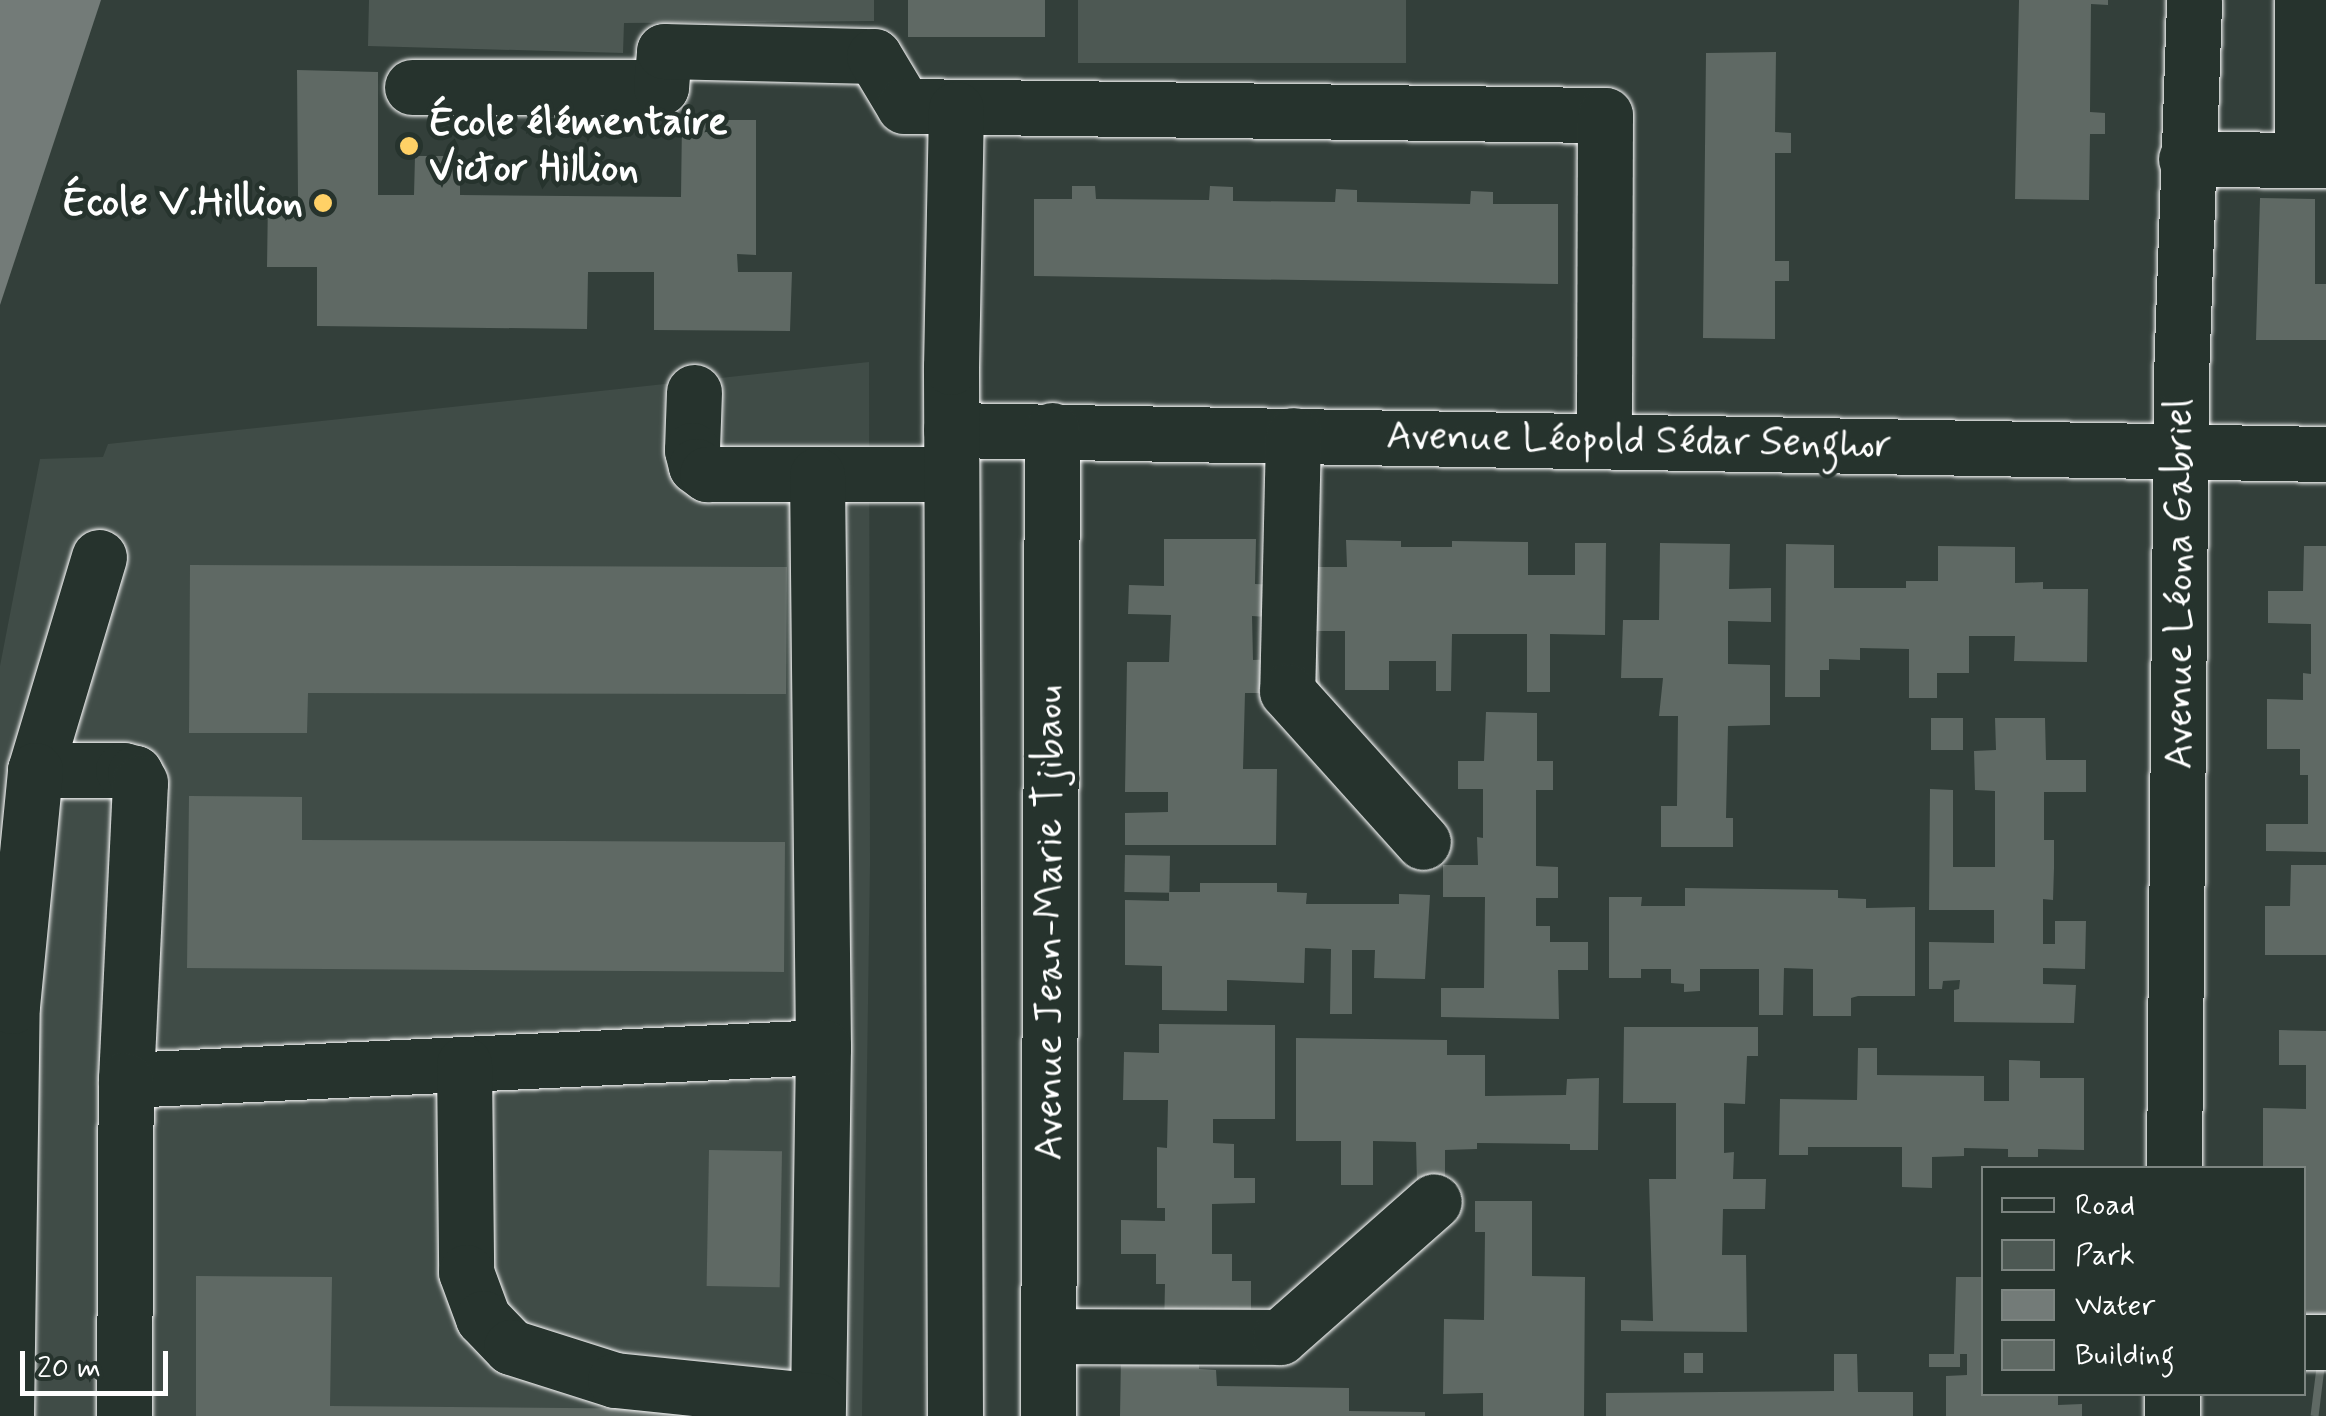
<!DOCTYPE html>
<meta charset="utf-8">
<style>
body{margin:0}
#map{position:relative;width:2326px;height:1416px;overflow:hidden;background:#333f3a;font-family:Mynerve,sans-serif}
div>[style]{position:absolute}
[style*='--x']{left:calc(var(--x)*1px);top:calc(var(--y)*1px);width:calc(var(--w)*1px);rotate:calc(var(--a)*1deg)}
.built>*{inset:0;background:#404c47}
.green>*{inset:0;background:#4d5853;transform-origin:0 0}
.water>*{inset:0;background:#737b78}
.building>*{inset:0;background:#5f6964;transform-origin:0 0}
.roads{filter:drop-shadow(0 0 2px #fff) drop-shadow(0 0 2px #fff)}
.minor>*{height:55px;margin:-27.5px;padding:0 27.5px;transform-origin:27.5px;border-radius:27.5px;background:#26332d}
.dots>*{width:28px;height:28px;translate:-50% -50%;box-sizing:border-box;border:5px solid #26332d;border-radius:50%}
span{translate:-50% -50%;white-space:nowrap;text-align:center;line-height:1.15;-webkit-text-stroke:9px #26332d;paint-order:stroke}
.poi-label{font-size:40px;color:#fff;font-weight:700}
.left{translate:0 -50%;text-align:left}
.right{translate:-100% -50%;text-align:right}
.street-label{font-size:40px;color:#fff}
.legend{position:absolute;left:1981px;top:1166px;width:325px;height:230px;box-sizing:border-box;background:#26332d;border:2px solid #7d8581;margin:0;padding:12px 18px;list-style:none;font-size:30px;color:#fff}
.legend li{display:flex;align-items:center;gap:20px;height:50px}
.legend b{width:50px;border:2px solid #7d8581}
.scale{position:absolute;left:20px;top:1351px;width:148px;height:45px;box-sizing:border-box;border:5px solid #fff;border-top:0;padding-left:12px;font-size:30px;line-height:35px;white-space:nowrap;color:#fff;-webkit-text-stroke:8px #26332d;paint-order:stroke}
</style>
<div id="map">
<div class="built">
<i style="clip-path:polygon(869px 362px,870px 864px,862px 1416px,0 1416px,0 666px,40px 459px,103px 457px,108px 444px)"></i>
</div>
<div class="green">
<i style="clip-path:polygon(369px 0,874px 0,874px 21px,624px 23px,623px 53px,368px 46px)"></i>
<i style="left:1078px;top:0;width:328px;height:63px"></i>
</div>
<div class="water">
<i style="clip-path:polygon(0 0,101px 0,0 305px)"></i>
</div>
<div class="building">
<i style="left:908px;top:0;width:137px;height:37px"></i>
<i style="clip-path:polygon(2019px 0,2108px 0,2108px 5px,2091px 4px,2090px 112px,2105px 113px,2105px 134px,2090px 134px,2089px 200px,2015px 199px)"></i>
<i style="clip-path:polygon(1776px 52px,1775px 132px,1791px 133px,1791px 153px,1775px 153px,1775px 261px,1789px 261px,1789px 281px,1775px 281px,1775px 339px,1703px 338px,1706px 53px)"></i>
<i style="clip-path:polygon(297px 70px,378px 72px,378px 195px,414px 195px,415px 156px,460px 156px,460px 195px,681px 197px,682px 120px,756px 120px,756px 255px,737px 254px,738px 272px,792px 272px,790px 331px,654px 330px,654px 272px,588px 272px,587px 329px,317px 326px,317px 267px,267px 267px,268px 197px,298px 197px)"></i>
<i style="clip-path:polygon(1072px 186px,1095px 186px,1096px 199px,1209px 200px,1210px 186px,1233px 187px,1233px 201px,1335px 202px,1336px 189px,1357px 190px,1357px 202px,1470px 204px,1471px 191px,1493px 192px,1493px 204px,1558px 204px,1558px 284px,1034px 276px,1034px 199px,1072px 199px)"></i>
<i style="clip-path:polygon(2260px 198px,2315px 199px,2315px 284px,2326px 284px,2326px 340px,2256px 340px)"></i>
<i style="clip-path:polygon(1164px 539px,1256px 539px,1255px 584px,1278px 585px,1266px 617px,1252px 616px,1253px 660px,1278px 659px,1278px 693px,1245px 693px,1243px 769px,1277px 769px,1276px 845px,1125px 845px,1125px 813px,1168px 812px,1168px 792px,1125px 792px,1127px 662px,1169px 662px,1171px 615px,1128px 614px,1129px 585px,1164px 586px)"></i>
<i style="clip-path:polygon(1346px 540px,1401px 541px,1401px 547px,1452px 547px,1452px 541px,1528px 542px,1528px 575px,1575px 575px,1575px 543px,1606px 543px,1605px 635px,1550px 634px,1550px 692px,1527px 692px,1527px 634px,1452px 634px,1451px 691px,1436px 691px,1436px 661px,1389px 661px,1389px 690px,1345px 690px,1345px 631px,1299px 631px,1299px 567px,1347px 567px)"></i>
<i style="clip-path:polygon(1660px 543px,1730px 544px,1729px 589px,1771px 588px,1771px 622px,1728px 621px,1728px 664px,1770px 665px,1770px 725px,1728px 726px,1726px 818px,1733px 818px,1733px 847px,1661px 847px,1661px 806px,1677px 806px,1678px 716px,1659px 716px,1663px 678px,1621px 678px,1623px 620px,1659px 620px)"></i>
<i style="clip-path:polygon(1786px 544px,1834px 545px,1834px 588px,1906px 588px,1906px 581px,1938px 581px,1938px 546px,2015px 547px,2015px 583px,2043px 582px,2043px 589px,2088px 589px,2087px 662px,2014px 661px,2015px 636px,1969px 636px,1969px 673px,1937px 673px,1937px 698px,1909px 698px,1909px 649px,1860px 648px,1860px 660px,1829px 659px,1829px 670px,1820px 670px,1820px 697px,1785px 697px)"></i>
<i style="clip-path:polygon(2304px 546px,2326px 546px,2326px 852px,2266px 851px,2266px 824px,2308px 824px,2308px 775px,2300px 775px,2300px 749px,2267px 749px,2267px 699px,2303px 700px,2303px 673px,2311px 674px,2311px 624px,2268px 623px,2268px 591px,2303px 591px)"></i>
<i style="clip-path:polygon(190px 565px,787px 567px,786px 694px,308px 693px,307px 733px,189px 733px)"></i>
<i style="clip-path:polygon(1299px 635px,1316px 635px,1321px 690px,1299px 690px)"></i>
<i style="clip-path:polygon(1486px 712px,1537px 713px,1537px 761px,1553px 761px,1553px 790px,1536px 790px,1536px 866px,1558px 867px,1558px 898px,1536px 898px,1536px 926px,1550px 926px,1550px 942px,1588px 942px,1588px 970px,1558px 970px,1559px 1019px,1441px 1017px,1441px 988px,1484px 988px,1485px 897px,1443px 897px,1443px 865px,1478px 865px,1477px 837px,1483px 838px,1483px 789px,1458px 789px,1458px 761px,1484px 761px)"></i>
<i style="left:1931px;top:718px;width:32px;height:32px"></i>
<i style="clip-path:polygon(1995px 718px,2045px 718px,2046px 760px,2086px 760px,2086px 792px,2044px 792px,2044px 840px,2054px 840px,2054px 868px,2053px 900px,2043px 899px,2043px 944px,2055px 944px,2055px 921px,2086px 921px,2085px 969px,2043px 968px,2043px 984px,2076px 985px,2074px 1023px,1954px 1022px,1954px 990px,1959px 989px,1960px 980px,1943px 981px,1942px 989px,1929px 989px,1929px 942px,1994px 943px,1994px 910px,1929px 910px,1930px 789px,1953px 790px,1953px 867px,1995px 867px,1995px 791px,1975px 790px,1974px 751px,1996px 750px)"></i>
<i style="clip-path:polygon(189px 796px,302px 797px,302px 840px,785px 842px,784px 972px,187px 968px)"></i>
<i style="left:1125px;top:855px;width:45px;height:37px;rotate:1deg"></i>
<i style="clip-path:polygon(2291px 865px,2326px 865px,2326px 955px,2265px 955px,2265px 906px,2290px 906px)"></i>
<i style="clip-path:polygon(1200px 883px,1277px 883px,1277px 892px,1307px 893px,1306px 904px,1399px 904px,1399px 894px,1430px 895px,1425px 979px,1374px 978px,1375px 950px,1352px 950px,1352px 1014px,1330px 1014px,1331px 949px,1305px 948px,1304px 983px,1227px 980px,1227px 1011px,1162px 1010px,1162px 966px,1125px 965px,1125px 900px,1169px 901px,1169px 892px,1200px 892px)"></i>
<i style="clip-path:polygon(1685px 888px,1838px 890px,1838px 898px,1866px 899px,1866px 908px,1915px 907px,1915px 996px,1858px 996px,1851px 998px,1851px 1016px,1813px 1016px,1813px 969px,1784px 968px,1783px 1015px,1759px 1015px,1759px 969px,1700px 969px,1700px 991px,1684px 992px,1684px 984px,1671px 983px,1671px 969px,1641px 969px,1641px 978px,1609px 978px,1609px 897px,1642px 897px,1641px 906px,1685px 906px)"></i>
<i style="clip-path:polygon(1159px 1024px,1275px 1025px,1275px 1119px,1213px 1119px,1213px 1143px,1234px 1144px,1234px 1178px,1255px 1178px,1255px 1203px,1212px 1204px,1212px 1254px,1232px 1254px,1232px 1281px,1251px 1281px,1251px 1329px,1164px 1329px,1165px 1284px,1156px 1284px,1156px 1254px,1121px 1254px,1121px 1220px,1165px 1221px,1165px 1208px,1157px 1208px,1157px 1147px,1167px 1148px,1168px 1100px,1123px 1100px,1124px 1052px,1159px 1053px)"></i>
<i style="clip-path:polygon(1624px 1027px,1758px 1027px,1758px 1056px,1747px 1056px,1745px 1104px,1724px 1103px,1724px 1153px,1734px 1152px,1733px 1179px,1766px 1179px,1765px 1209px,1723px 1209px,1722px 1255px,1746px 1255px,1747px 1332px,1621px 1331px,1621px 1320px,1653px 1321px,1649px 1179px,1676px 1179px,1676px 1103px,1623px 1103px)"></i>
<i style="clip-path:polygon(2279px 1030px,2326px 1031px,2326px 1336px,2304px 1336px,2304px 1168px,2263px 1168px,2263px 1108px,2306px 1109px,2306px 1065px,2279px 1065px)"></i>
<i style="clip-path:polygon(1296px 1038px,1447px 1040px,1447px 1055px,1485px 1055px,1485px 1096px,1566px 1095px,1567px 1079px,1599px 1078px,1598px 1150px,1570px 1150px,1570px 1144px,1477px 1143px,1477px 1149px,1445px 1150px,1445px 1185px,1417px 1185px,1416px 1142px,1373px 1141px,1373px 1185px,1341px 1185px,1341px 1141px,1296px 1141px)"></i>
<i style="clip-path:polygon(1858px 1048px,1877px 1048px,1877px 1075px,1984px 1076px,1984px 1101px,2009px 1101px,2009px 1060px,2040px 1061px,2040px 1078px,2084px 1078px,2084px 1150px,2038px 1149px,2038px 1157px,2008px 1157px,2008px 1149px,1964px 1148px,1964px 1156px,1932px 1157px,1932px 1188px,1902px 1187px,1902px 1147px,1808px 1147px,1808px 1155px,1779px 1155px,1780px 1099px,1857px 1100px)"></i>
<i style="left:709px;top:1150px;width:73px;height:136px;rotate:1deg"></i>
<i style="clip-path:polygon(1475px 1201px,1532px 1201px,1532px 1276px,1585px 1277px,1584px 1416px,1483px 1416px,1483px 1393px,1443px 1394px,1444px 1319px,1484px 1320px,1485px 1232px,1475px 1232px)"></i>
<i style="clip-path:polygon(196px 1276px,332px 1277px,330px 1406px,792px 1410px,792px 1416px,196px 1416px)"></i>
<i style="clip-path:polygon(1956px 1277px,1984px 1277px,1984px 1394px,2058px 1394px,2058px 1405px,2082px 1404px,2082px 1416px,1946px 1416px,1946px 1376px,1967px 1375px,1967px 1354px,1960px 1354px,1960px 1367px,1929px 1367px,1929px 1354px,1954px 1354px)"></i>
<i style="left:1684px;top:1353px;width:19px;height:20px"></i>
<i style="clip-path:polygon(1834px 1354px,1857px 1354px,1858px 1392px,1913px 1392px,1913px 1416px,1606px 1416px,1606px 1393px,1834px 1391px)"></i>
<i style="clip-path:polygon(1121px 1355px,1199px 1356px,1199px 1369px,1216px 1370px,1217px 1386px,1349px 1388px,1349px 1411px,1425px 1412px,1425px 1416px,1120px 1416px)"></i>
<i style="left:2318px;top:1355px;width:8px;height:61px;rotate:7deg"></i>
</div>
<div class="roads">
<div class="minor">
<i style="--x:412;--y:87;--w:249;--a:0"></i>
<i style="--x:661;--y:87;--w:36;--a:-85"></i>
<i style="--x:664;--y:51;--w:210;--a:1.4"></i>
<i style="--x:874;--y:56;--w:58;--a:59"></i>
<i style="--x:904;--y:106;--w:701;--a:0.74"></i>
<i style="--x:1605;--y:115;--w:325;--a:90.2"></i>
<i style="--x:2186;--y:159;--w:140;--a:0.4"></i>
<i style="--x:2302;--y:160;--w:160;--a:-90"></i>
<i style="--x:694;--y:392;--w:58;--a:92"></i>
<i style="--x:692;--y:450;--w:16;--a:76"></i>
<i style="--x:696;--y:466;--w:14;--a:36"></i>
<i style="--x:707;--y:474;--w:244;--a:0"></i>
<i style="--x:951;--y:430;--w:1375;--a:1"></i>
<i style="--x:1293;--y:435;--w:256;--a:91.3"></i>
<i style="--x:1287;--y:691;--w:203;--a:48"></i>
<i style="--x:817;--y:475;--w:572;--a:89.4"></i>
<i style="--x:823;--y:1047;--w:369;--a:90.8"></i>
<i style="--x:99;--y:557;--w:222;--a:106.7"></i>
<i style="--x:35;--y:770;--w:88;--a:0"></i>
<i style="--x:123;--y:770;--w:12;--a:14"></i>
<i style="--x:135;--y:773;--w:11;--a:63"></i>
<i style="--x:140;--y:783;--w:297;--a:92.7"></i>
<i style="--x:126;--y:1080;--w:698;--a:-2.71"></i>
<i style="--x:464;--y:1064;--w:208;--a:89.4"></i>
<i style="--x:466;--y:1272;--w:49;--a:69.7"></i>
<i style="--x:483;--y:1318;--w:40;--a:46"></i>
<i style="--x:511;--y:1347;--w:109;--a:17.6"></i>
<i style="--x:615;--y:1380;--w:204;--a:5.9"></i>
<i style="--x:2174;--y:1168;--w:791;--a:-89.49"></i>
<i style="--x:2181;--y:377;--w:377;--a:-88"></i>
<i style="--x:1048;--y:1336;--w:232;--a:0.2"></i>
<i style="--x:1280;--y:1337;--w:205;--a:-41.4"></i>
<i style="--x:2304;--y:1342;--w:22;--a:0"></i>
<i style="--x:6;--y:1416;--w:410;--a:-89.2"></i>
<i style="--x:12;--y:1006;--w:237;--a:-84.4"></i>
<i style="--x:124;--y:1416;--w:336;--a:-89.7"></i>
<i style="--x:955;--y:1416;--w:1049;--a:-90.22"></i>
<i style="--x:951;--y:367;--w:258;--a:-88.9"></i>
<i style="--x:1048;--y:1416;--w:986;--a:-89.77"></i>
<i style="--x:2172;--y:1416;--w:22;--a:-90"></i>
</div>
</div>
<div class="dots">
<i style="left:409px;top:146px;background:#ffd166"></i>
<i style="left:323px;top:203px;background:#ffd166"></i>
</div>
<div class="poi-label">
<span class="left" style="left:429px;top:146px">École élémentaire<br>Victor Hillion</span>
<span class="right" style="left:303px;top:203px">École V.Hillion</span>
</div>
<div class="street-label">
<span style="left:1639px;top:441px;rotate:1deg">Avenue Léopold Sédar Senghor</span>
<span style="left:2180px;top:584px;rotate:-90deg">Avenue Léona Gabriel</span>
<span style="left:1050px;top:923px;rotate:-90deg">Avenue Jean-Marie Tjibaou</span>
</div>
<ul class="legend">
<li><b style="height:12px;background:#26332d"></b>Road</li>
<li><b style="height:28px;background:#4d5853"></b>Park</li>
<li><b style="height:28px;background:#737b78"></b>Water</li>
<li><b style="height:28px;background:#5f6964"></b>Building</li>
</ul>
<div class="scale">20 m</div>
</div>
